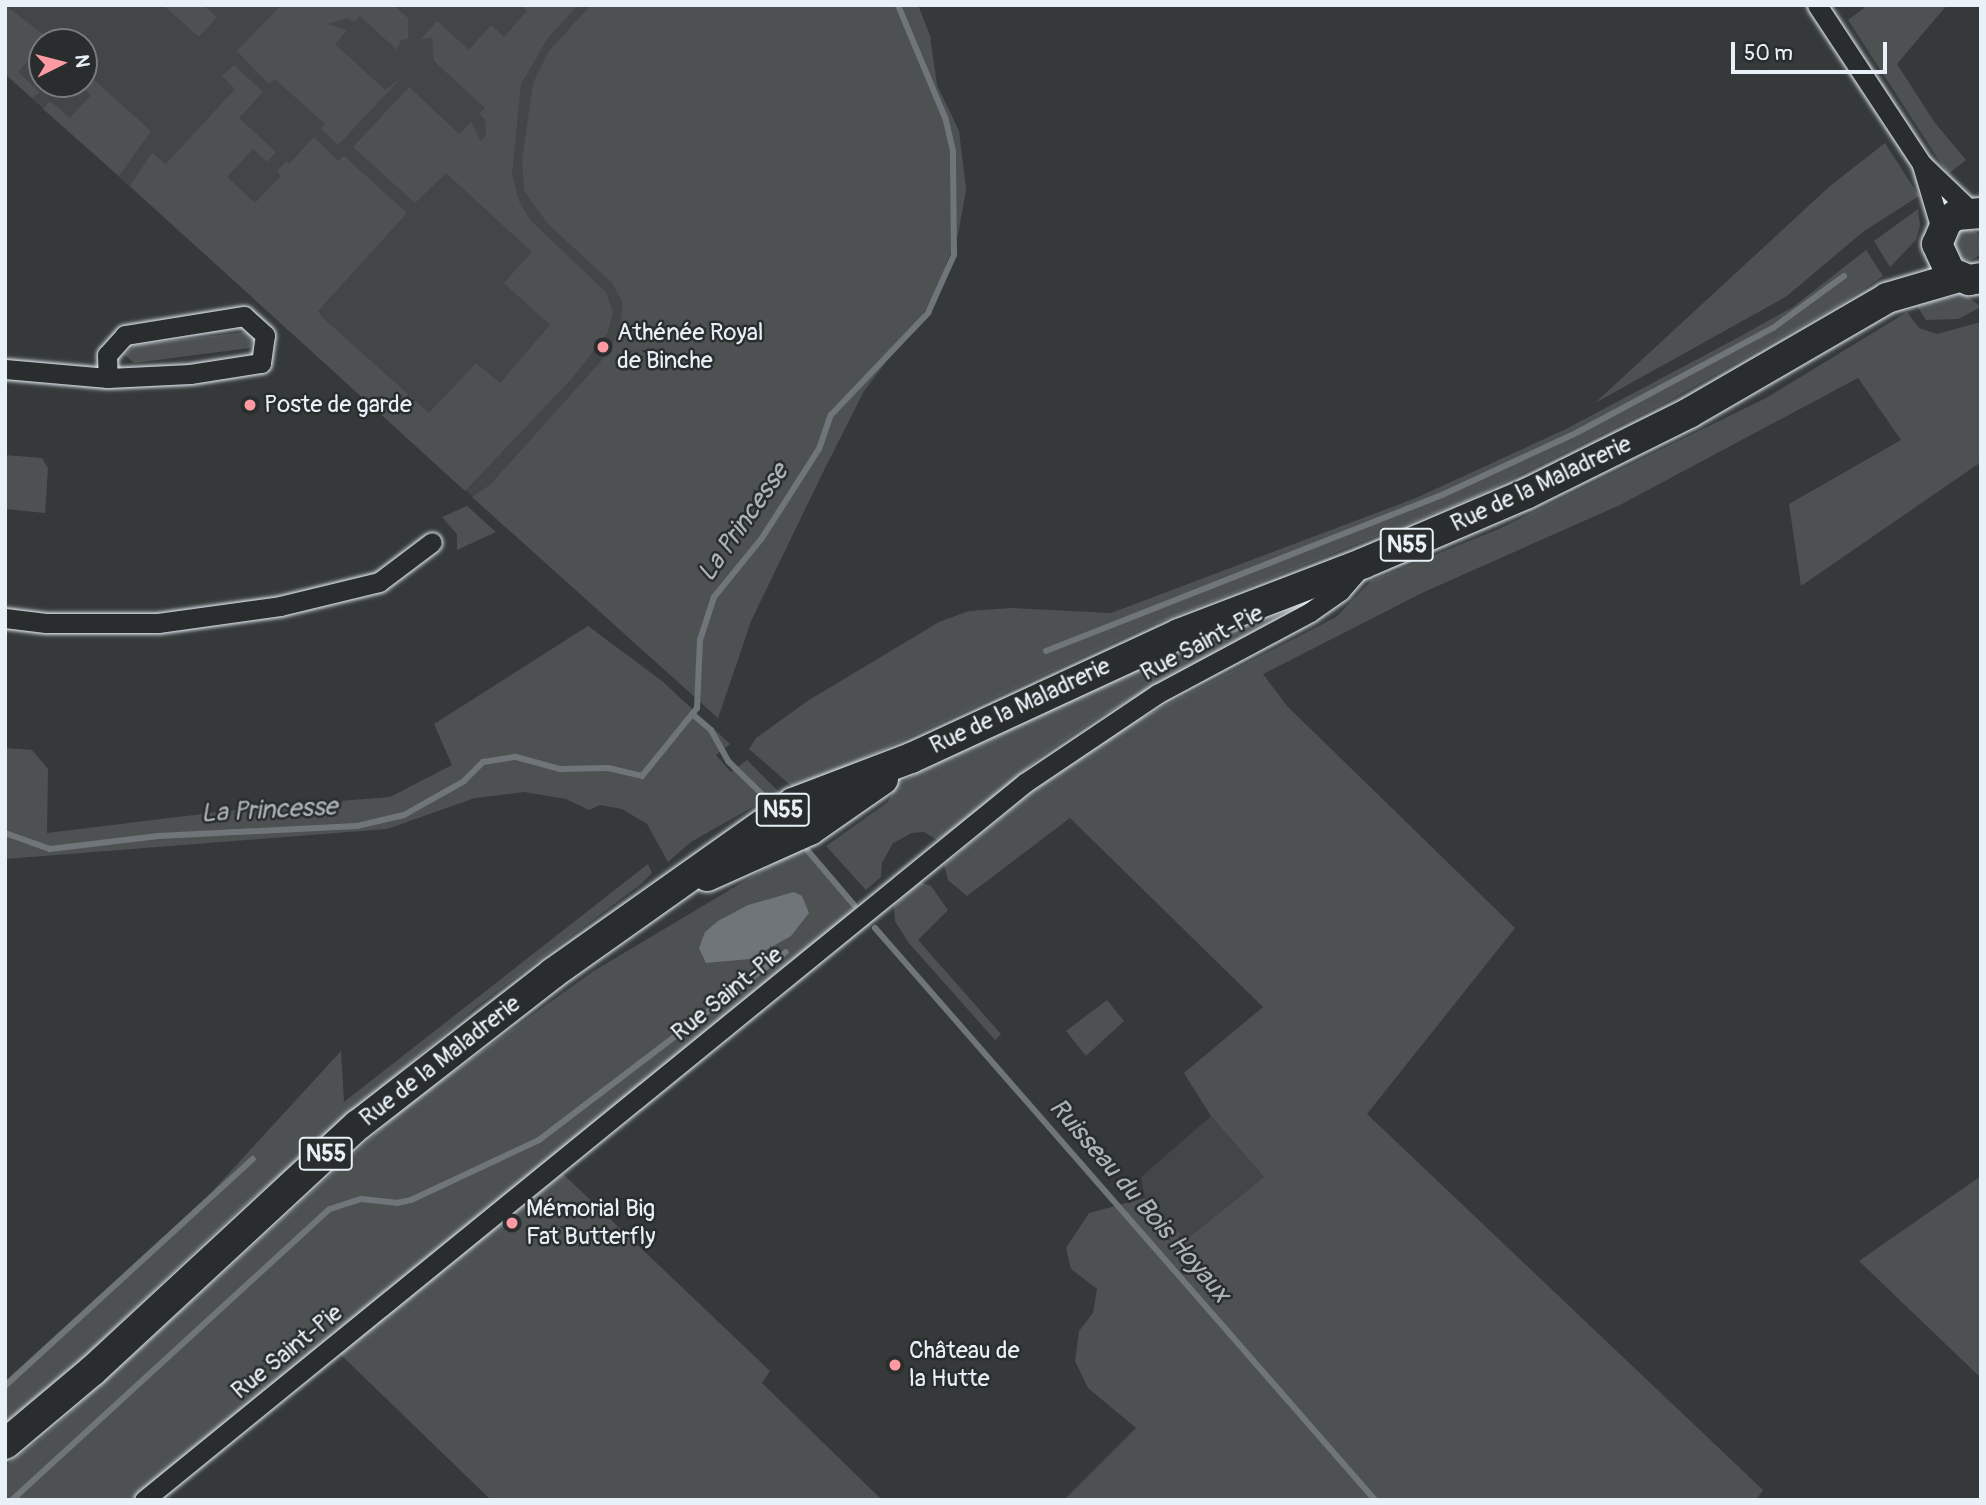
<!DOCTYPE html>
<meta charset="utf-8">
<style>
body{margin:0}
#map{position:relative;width:1986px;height:1505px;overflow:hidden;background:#35393a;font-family:Pangolin,sans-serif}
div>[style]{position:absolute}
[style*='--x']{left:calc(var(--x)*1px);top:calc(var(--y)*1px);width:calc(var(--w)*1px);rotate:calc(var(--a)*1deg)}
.built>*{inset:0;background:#424647}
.green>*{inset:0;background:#4d5152}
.round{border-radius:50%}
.water>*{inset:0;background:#707579}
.stream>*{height:6px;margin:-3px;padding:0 3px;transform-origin:3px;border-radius:3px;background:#707579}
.roads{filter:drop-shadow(0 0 2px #e8f1f8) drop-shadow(0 0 2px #e8f1f8)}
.minor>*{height:19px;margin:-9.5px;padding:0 9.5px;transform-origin:9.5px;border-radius:9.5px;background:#2a2d2e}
.primary>*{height:30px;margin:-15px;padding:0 15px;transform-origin:15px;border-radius:15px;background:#2a2d2e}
.dots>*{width:19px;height:19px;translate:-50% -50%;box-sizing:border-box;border:4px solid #2a2d2e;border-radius:50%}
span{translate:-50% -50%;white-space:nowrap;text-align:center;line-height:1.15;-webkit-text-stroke:5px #2a2d2e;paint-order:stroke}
.shield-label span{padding:2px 5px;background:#2a2d2e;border:2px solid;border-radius:5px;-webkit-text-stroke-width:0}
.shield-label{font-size:23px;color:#e8f1f8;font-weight:700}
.poi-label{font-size:24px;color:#e8f1f8}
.left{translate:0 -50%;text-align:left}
.street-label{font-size:24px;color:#e8f1f8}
.water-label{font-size:26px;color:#acb3b8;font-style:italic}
.frame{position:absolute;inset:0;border:7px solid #e8f1f8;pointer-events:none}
.north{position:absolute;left:28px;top:28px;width:70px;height:70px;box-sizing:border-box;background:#2a2d2e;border:2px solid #767b7f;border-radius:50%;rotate:84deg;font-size:19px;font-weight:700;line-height:28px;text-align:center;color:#e8f1f8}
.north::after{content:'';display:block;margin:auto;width:24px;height:32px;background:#ff9aa2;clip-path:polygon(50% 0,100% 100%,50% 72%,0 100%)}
.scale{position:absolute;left:1731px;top:42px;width:156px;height:32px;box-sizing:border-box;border:4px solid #e8f1f8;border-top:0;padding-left:9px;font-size:21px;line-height:24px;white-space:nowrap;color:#e8f1f8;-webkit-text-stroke:5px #2a2d2e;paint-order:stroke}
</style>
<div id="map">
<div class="built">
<i style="clip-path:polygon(evenodd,5px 5px,918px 5px,930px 36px,937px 85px,959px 131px,966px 190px,958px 234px,931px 303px,864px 391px,823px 472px,751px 621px,718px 718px,5px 74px,5px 5px,42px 42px,84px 42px,84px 84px,42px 84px,42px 42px)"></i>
<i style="clip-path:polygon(1211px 1116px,1264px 1177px,1185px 1241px,1145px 1198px,1141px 1177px)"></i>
</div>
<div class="green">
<i style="clip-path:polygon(5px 5px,53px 42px,42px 42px,42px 51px,39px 49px,18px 72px,40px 92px,32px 98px,5px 74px)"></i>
<i style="clip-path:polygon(163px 5px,203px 5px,217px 17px,199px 37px)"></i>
<i style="clip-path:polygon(281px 5px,394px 5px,408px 18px,408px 39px,401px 40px,397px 50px,360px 16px,354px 22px,348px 18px,327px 24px,347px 30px,335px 44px,385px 90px,400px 79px,338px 145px,321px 129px,325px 124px,275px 79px,269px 84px,237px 51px)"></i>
<i style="clip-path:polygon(521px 5px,578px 5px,547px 39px,521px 84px,512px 174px,519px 201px,530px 220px,606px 292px,613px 313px,608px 332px,574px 376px,465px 491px,130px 186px,152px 153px,166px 164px,235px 89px,222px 76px,234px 65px,263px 92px,239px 118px,276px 152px,267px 162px,253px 149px,227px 177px,255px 203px,281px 176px,277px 171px,286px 161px,289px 164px,314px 137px,338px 161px,344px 156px,407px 213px,318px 311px,323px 318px,429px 413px,476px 363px,500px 383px,550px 325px,504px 283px,532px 252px,446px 173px,415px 203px,353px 147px,409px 87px,459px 134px,471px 122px,481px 141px,486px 135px,485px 119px,479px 114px,485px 108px,434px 61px,432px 38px,421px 39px,437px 21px,469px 50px,491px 25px,504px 37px,527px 11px)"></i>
<i style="clip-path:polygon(591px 5px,918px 5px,930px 36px,937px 85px,959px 131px,966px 190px,958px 234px,931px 303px,864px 391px,823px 472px,751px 621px,718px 718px,472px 497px,490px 485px,610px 351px,620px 326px,623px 303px,612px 283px,548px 224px,524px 191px,522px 160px,533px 83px,549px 51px)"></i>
<i style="clip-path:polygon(1868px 5px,1947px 5px,1897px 64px,1935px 123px,1966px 160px,1948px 174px,1848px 20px)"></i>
<i style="clip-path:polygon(84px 71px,151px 131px,119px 176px,43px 109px,50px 101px,70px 118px,91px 95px,79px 84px,84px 84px)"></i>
<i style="clip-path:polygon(1885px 143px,1919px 196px,1864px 231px,1787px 296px,1595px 403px,1830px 186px)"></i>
<i style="clip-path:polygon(1918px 209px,1920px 225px,1916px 240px,1890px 267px,1874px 241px)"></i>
<i class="round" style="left:1953px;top:230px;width:30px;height:30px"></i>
<i style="clip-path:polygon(1866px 250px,1883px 276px,1841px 304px,1663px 404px,1473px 498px,1145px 628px,796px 790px,749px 749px,756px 738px,809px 700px,939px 622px,969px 611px,1012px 608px,1111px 613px,1416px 498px,1566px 429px,1741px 336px,1793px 307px)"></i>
<i style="clip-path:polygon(1964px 293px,1981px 307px,1958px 319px,1926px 320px,1917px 306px)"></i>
<i style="clip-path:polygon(1907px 312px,1919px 328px,1937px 334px,1981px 322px,1981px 462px,1801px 586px,1789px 504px,1901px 440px,1858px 378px,1620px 505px,1424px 592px,1263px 674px,1287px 706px,1515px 928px,1367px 1114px,1763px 1490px,1756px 1500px,1064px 1500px,1136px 1428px,1088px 1388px,1075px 1361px,1079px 1331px,1093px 1313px,1097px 1289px,1071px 1269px,1066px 1248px,1089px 1213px,1145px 1198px,1186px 1240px,1264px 1177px,1211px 1116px,1184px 1073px,1263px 1007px,1070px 818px,967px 896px,948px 880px,944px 865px,1036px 789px,1135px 721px,1336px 617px,1371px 581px,1499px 529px,1766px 398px)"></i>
<i style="clip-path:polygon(245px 332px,255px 337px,250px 348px,134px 363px,125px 355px,135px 345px)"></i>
<i style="clip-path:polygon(5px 455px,42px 458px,48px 468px,45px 513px,5px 509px)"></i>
<i style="clip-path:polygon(467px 506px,496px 532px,457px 550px,457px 534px,442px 517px)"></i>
<i style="clip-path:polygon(1314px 599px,1101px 716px,1040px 757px,970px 819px,937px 840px,924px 832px,912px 833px,893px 843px,882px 863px,881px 877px,866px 890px,826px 846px,888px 802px,897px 784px,1020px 722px,1128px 673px)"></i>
<i style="clip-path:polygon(588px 626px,662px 681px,730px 744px,716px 755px,731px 772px,747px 760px,779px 792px,691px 842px,668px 862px,647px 824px,622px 809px,600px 805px,589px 810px,566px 799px,524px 792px,475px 798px,387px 829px,5px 859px,5px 748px,32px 750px,48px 769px,47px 833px,251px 808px,390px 797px,452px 765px,434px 724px)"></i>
<i style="clip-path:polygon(805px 845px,856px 911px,130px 1500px,5px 1500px,5px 1466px,43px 1437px,406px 1106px,592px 972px)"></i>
<i style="clip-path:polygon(648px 864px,652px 873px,641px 884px,476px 1007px,239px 1210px,78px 1362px,5px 1423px,5px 1381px,208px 1196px,341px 1051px,344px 1102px)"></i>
<i style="clip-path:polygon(920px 882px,931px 886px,948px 910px,918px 940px,1001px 1034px,995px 1040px,908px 942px,895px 921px,894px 906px)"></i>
<i style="clip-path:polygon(1107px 1000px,1124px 1021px,1086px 1056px,1066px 1031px)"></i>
<i style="clip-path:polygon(563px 1174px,770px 1371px,762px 1383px,882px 1500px,491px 1500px,339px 1353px)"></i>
<i style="clip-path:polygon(1981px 1176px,1981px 1378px,1859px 1261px)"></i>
</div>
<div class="water">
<i style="clip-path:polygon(794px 892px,802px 896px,809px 913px,791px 936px,750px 959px,706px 963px,699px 948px,705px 932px,718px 921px,748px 905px)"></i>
</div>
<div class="stream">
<i style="--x:1046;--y:651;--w:428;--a:-21.5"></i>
<i style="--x:1444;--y:494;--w:148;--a:-24.8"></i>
<i style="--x:1578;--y:432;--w:221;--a:-28.1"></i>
<i style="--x:1773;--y:328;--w:88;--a:-36.2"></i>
<i style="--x:692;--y:714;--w:25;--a:40"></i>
<i style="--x:711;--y:730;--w:35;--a:61"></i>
<i style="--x:728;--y:761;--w:54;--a:44.3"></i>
<i style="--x:5;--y:833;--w:48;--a:19.6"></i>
<i style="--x:50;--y:849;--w:109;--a:-6.9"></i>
<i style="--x:158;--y:836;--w:199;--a:-2.9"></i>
<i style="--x:357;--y:826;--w:48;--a:-13.2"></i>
<i style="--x:404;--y:815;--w:69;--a:-29.5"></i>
<i style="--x:464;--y:781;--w:27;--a:-45"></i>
<i style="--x:483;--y:762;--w:33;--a:-9"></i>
<i style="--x:516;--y:757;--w:46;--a:15.3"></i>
<i style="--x:560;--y:769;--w:48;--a:-1.2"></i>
<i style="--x:608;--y:768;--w:35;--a:13"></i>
<i style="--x:642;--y:776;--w:87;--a:-51"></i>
<i style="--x:697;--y:708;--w:68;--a:-87.5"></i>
<i style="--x:700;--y:640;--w:45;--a:-72"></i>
<i style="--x:714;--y:597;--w:76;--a:-50.9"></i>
<i style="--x:762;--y:538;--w:106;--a:-57.4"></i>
<i style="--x:819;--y:449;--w:36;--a:-71"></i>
<i style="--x:831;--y:415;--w:141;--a:-46.4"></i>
<i style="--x:928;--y:313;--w:64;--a:-65.9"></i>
<i style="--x:954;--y:255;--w:104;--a:-90.6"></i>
<i style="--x:953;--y:151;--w:32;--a:-103"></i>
<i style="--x:946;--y:120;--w:125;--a:-112.7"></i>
<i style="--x:808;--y:851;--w:71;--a:49.6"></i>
<i style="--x:875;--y:928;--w:760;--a:48.84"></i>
<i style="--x:5;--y:1386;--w:336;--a:-42.5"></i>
<i style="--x:12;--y:1500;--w:431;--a:-42.5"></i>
<i style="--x:330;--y:1209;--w:33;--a:-18"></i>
<i style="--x:361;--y:1199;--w:36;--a:6"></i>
<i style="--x:397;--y:1203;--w:14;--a:-12"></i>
<i style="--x:411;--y:1200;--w:141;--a:-25.1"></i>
<i style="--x:539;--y:1140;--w:310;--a:-37.3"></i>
</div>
<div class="roads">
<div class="minor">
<i style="--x:1817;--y:5;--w:191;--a:56.6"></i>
<i style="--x:1922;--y:164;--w:68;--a:43.8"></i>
<i style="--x:1922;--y:165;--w:67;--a:73.5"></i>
<i style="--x:5;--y:369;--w:103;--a:5"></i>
<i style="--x:108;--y:378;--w:82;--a:-2.8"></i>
<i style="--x:190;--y:374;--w:72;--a:-8.8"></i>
<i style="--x:261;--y:363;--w:28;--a:-82"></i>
<i style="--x:265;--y:335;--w:28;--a:-138"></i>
<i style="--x:244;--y:316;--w:121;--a:170.9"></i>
<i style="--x:125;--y:335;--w:27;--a:132"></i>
<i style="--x:107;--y:355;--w:23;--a:88"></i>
<i style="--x:5;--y:618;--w:41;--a:7"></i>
<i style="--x:46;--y:623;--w:112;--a:0"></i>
<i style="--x:158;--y:623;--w:123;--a:-7.9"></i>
<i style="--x:280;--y:606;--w:102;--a:-13.6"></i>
<i style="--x:379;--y:582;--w:66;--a:-37"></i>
<i style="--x:144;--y:1500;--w:1137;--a:-39.15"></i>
<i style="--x:1026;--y:782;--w:158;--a:-33.9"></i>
<i style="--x:1157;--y:694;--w:174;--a:-28.2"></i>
<i style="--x:1310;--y:612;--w:37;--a:-35"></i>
<i style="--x:1340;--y:591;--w:30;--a:-49"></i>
</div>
<div class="primary">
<i style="--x:1981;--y:213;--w:25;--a:175"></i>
<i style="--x:1956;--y:215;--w:11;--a:146"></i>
<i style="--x:1947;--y:221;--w:25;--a:113"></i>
<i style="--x:1937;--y:244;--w:31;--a:65"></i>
<i style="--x:1950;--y:272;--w:21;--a:23"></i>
<i style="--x:1969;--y:280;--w:12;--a:-9"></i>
<i style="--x:707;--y:876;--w:113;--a:-24.1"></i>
<i style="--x:810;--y:830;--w:89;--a:-34.9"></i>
<i style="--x:5;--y:1444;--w:114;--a:-40"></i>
<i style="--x:92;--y:1371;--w:362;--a:-42.8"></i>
<i style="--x:358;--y:1125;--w:247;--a:-37.9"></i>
<i style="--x:553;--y:973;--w:294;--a:-35.3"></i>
<i style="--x:793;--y:803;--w:126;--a:-20.9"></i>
<i style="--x:911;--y:758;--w:295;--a:-24.8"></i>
<i style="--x:1179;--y:634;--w:198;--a:-21"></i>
<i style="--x:1364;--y:563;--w:176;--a:-23.1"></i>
<i style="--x:1526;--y:494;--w:182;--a:-26.4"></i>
<i style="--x:1689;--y:413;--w:229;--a:-30.1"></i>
<i style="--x:1887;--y:298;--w:75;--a:-16.3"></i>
</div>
</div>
<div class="dots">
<i style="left:603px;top:347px;background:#ff9aa2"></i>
<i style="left:250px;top:405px;background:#ff9aa2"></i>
<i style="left:512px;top:1223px;background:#ff9aa2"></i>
<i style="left:895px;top:1365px;background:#ff9aa2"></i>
</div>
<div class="shield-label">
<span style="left:1407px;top:545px">N55</span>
<span style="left:783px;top:810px">N55</span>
<span style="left:326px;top:1154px">N55</span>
</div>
<div class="poi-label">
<span class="left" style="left:617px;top:347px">Athénée Royal<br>de Binche</span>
<span class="left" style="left:264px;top:405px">Poste de garde</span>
<span class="left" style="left:526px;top:1223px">Mémorial Big<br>Fat Butterfly</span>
<span class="left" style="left:909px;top:1365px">Château de<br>la Hutte</span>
</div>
<div class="street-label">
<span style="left:1541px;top:484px;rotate:-25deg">Rue de la Maladrerie</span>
<span style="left:1202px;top:643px;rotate:-28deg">Rue Saint-Pie</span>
<span style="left:1020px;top:706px;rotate:-25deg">Rue de la Maladrerie</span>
<span style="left:727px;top:994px;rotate:-39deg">Rue Saint-Pie</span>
<span style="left:440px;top:1061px;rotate:-38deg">Rue de la Maladrerie</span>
<span style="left:287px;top:1352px;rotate:-39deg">Rue Saint-Pie</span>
</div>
<div class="water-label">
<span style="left:744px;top:523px;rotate:-55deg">La Princesse</span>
<span style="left:269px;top:811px;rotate:-3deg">La Princesse</span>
<span style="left:1139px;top:1201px;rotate:49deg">Ruisseau du Bois Hoyaux</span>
</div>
<div class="frame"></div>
<div class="north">N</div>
<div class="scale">50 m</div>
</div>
